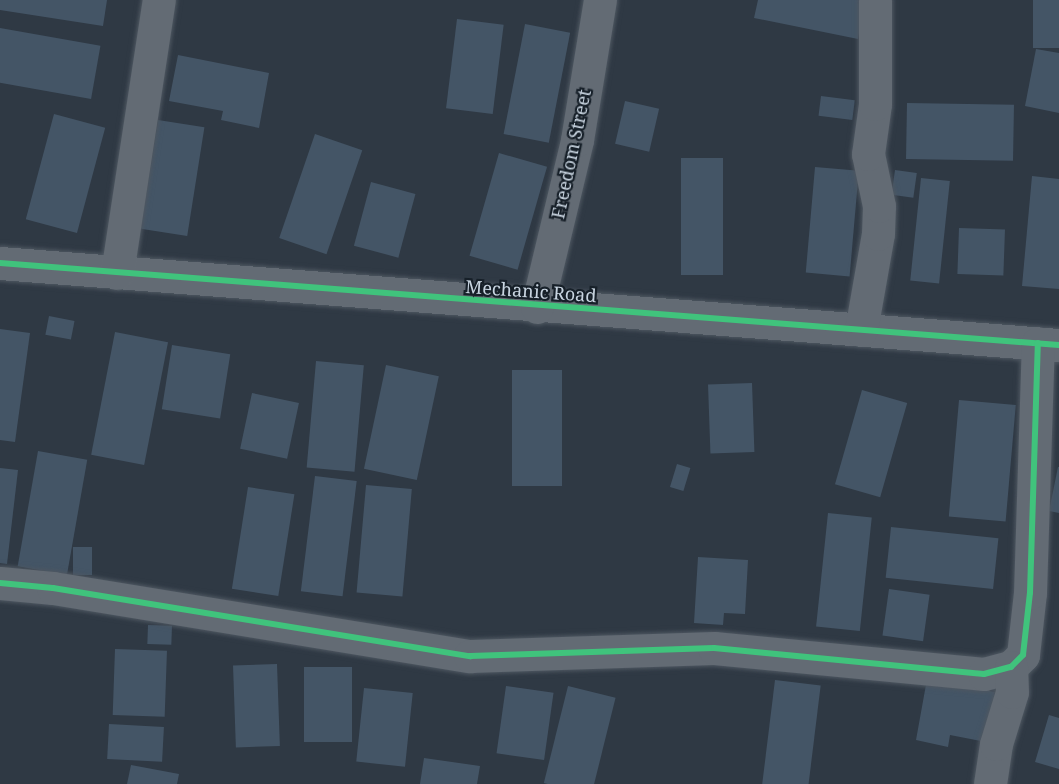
<!DOCTYPE html>
<style>
body{margin:0}
#map{position:relative;width:1059px;height:784px;overflow:hidden;background:#2f3944;font-family:"Noto Serif",serif}
div>[style]{position:absolute}
[style*='--x']{left:calc(var(--x)*1px);top:calc(var(--y)*1px);width:calc(var(--w)*1px);rotate:calc(var(--a)*1deg)}
.building>*{inset:0;background:#456;transform-origin:0 0}
.roads{filter:drop-shadow(0 0 2px #4e5761) drop-shadow(0 0 2px #4e5761)}
.minor>*{height:33px;margin:-16.5px;padding:0 16.5px;transform-origin:16.5px;border-radius:16.5px;background:#636b74}
.cycleway>*{height:6px;margin:-3px;padding:0 3px;transform-origin:3px;border-radius:3px;background:#40c37c}
span{translate:-50% -50%;white-space:nowrap;text-align:center;line-height:1.15;-webkit-text-stroke:4.5px #172029;paint-order:stroke}
.street-label{font-size:18px;color:#c9d5e1}
</style>
<div id="map">
<div class="building">
<i style="clip-path:polygon(0 0,107px 0,103px 26px,0 10px)"></i>
<i style="clip-path:polygon(758px 0,865px 0,858px 39px,754px 18px)"></i>
<i style="left:1033px;top:0;width:26px;height:48px"></i>
<i style="left:457px;top:19px;width:47px;height:90px;rotate:7deg"></i>
<i style="left:525px;top:24px;width:46px;height:112px;rotate:11deg"></i>
<i style="left:0;top:28px;width:102px;height:54px;rotate:10deg"></i>
<i style="clip-path:polygon(1036px 49px,1059px 53px,1059px 113px,1025px 106px)"></i>
<i style="clip-path:polygon(178px 55px,269px 73px,259px 128px,221px 120px,223px 111px,169px 101px)"></i>
<i style="left:821px;top:96px;width:34px;height:20px;rotate:7deg"></i>
<i style="left:625px;top:101px;width:35px;height:44px;rotate:13deg"></i>
<i style="left:907px;top:103px;width:107px;height:56px;rotate:1deg"></i>
<i style="left:54px;top:114px;width:53px;height:109px;rotate:15deg"></i>
<i style="left:158px;top:120px;width:47px;height:110px;rotate:9deg"></i>
<i style="left:315px;top:134px;width:50px;height:110px;rotate:19deg"></i>
<i style="left:499px;top:153px;width:50px;height:107px;rotate:16deg"></i>
<i style="left:681px;top:158px;width:42px;height:117px"></i>
<i style="left:815px;top:167px;width:44px;height:106px;rotate:5deg"></i>
<i style="left:895px;top:170px;width:22px;height:25px;rotate:8deg"></i>
<i style="clip-path:polygon(1032px 176px,1059px 179px,1059px 289px,1022px 286px)"></i>
<i style="left:921px;top:178px;width:29px;height:103px;rotate:6deg"></i>
<i style="left:371px;top:182px;width:46px;height:66px;rotate:15deg"></i>
<i style="left:959px;top:228px;width:46px;height:46px;rotate:2deg"></i>
<i style="left:49px;top:316px;width:26px;height:19px;rotate:11deg"></i>
<i style="clip-path:polygon(0 329px,30px 333px,15px 442px,0 440px)"></i>
<i style="left:115px;top:332px;width:54px;height:125px;rotate:11deg"></i>
<i style="left:172px;top:345px;width:59px;height:65px;rotate:9deg"></i>
<i style="left:316px;top:361px;width:48px;height:107px;rotate:5deg"></i>
<i style="left:386px;top:365px;width:54px;height:106px;rotate:12deg"></i>
<i style="left:512px;top:370px;width:50px;height:116px"></i>
<i style="left:752px;top:383px;width:69px;height:44px;rotate:88deg"></i>
<i style="left:862px;top:390px;width:47px;height:98px;rotate:16deg"></i>
<i style="left:252px;top:393px;width:48px;height:57px;rotate:12deg"></i>
<i style="left:959px;top:400px;width:57px;height:117px;rotate:5deg"></i>
<i style="left:38px;top:451px;width:50px;height:117px;rotate:10deg"></i>
<i style="left:677px;top:464px;width:14px;height:24px;rotate:17deg"></i>
<i style="clip-path:polygon(1058px 467px,1059px 467px,1059px 513px,1049px 511px)"></i>
<i style="clip-path:polygon(0 468px,18px 470px,7px 564px,0 563px)"></i>
<i style="left:315px;top:476px;width:42px;height:116px;rotate:7deg"></i>
<i style="left:366px;top:485px;width:46px;height:108px;rotate:5deg"></i>
<i style="left:248px;top:487px;width:47px;height:103px;rotate:9deg"></i>
<i style="left:828px;top:513px;width:44px;height:114px;rotate:6deg"></i>
<i style="left:891px;top:527px;width:108px;height:51px;rotate:6deg"></i>
<i style="left:73px;top:547px;width:19px;height:28px"></i>
<i style="clip-path:polygon(698px 557px,748px 560px,745px 614px,724px 613px,723px 625px,694px 623px)"></i>
<i style="left:889px;top:589px;width:41px;height:47px;rotate:8deg"></i>
<i style="left:148px;top:625px;width:24px;height:19px;rotate:2deg"></i>
<i style="left:115px;top:649px;width:52px;height:66px;rotate:2deg"></i>
<i style="left:277px;top:664px;width:82px;height:44px;rotate:88deg"></i>
<i style="left:304px;top:667px;width:48px;height:75px"></i>
<i style="clip-path:polygon(927px 679px,995px 692px,986px 742px,950px 735px,948px 747px,916px 740px)"></i>
<i style="left:775px;top:680px;width:46px;height:105px;rotate:7deg"></i>
<i style="left:506px;top:686px;width:48px;height:68px;rotate:8deg"></i>
<i style="left:568px;top:686px;width:49px;height:100px;rotate:14deg"></i>
<i style="left:364px;top:688px;width:49px;height:74px;rotate:6deg"></i>
<i style="clip-path:polygon(1049px 715px,1059px 718px,1059px 769px,1035px 762px)"></i>
<i style="left:109px;top:724px;width:55px;height:35px;rotate:3deg"></i>
<i style="clip-path:polygon(424px 758px,480px 766px,477px 784px,420px 784px)"></i>
<i style="clip-path:polygon(131px 765px,179px 774px,177px 784px,127px 784px)"></i>
</div>
<div class="roads">
<div class="minor">
<i style="--x:0;--y:263;--w:1062;--a:4.43"></i>
<i style="--x:117;--y:273;--w:276;--a:-81.3"></i>
<i style="--x:537;--y:307;--w:172;--a:-76.5"></i>
<i style="--x:577;--y:140;--w:142;--a:-80.7"></i>
<i style="--x:861;--y:330;--w:97;--a:-80"></i>
<i style="--x:878;--y:234;--w:28;--a:-88"></i>
<i style="--x:879;--y:206;--w:53;--a:-101.9"></i>
<i style="--x:868;--y:154;--w:50;--a:-82"></i>
<i style="--x:875;--y:104;--w:104;--a:-90"></i>
<i style="--x:0;--y:583;--w:53;--a:5.4"></i>
<i style="--x:53;--y:588;--w:423;--a:9.3"></i>
<i style="--x:470;--y:656;--w:244;--a:-1.9"></i>
<i style="--x:714;--y:648;--w:271;--a:5.5"></i>
<i style="--x:984;--y:674;--w:28;--a:-15"></i>
<i style="--x:1011;--y:667;--w:17;--a:-45"></i>
<i style="--x:1023;--y:655;--w:62;--a:-83.6"></i>
<i style="--x:1030;--y:593;--w:250;--a:-88.2"></i>
<i style="--x:990;--y:784;--w:40;--a:-81.5"></i>
<i style="--x:996;--y:744;--w:54;--a:-72.9"></i>
<i style="--x:1012;--y:692;--w:25;--a:-92"></i>
</div>
</div>
<div class="cycleway">
<i style="--x:0;--y:263;--w:1062;--a:4.43"></i>
<i style="--x:0;--y:583;--w:53;--a:5.4"></i>
<i style="--x:53;--y:588;--w:423;--a:9.3"></i>
<i style="--x:470;--y:656;--w:244;--a:-1.9"></i>
<i style="--x:714;--y:648;--w:271;--a:5.5"></i>
<i style="--x:984;--y:674;--w:28;--a:-15"></i>
<i style="--x:1011;--y:667;--w:17;--a:-45"></i>
<i style="--x:1023;--y:655;--w:62;--a:-83.6"></i>
<i style="--x:1030;--y:593;--w:250;--a:-88.2"></i>
</div>
<div class="street-label">
<span style="left:571px;top:154px;rotate:-78deg">Freedom Street</span>
<span style="left:531px;top:291px;rotate:4deg">Mechanic Road</span>
</div>
</div>
